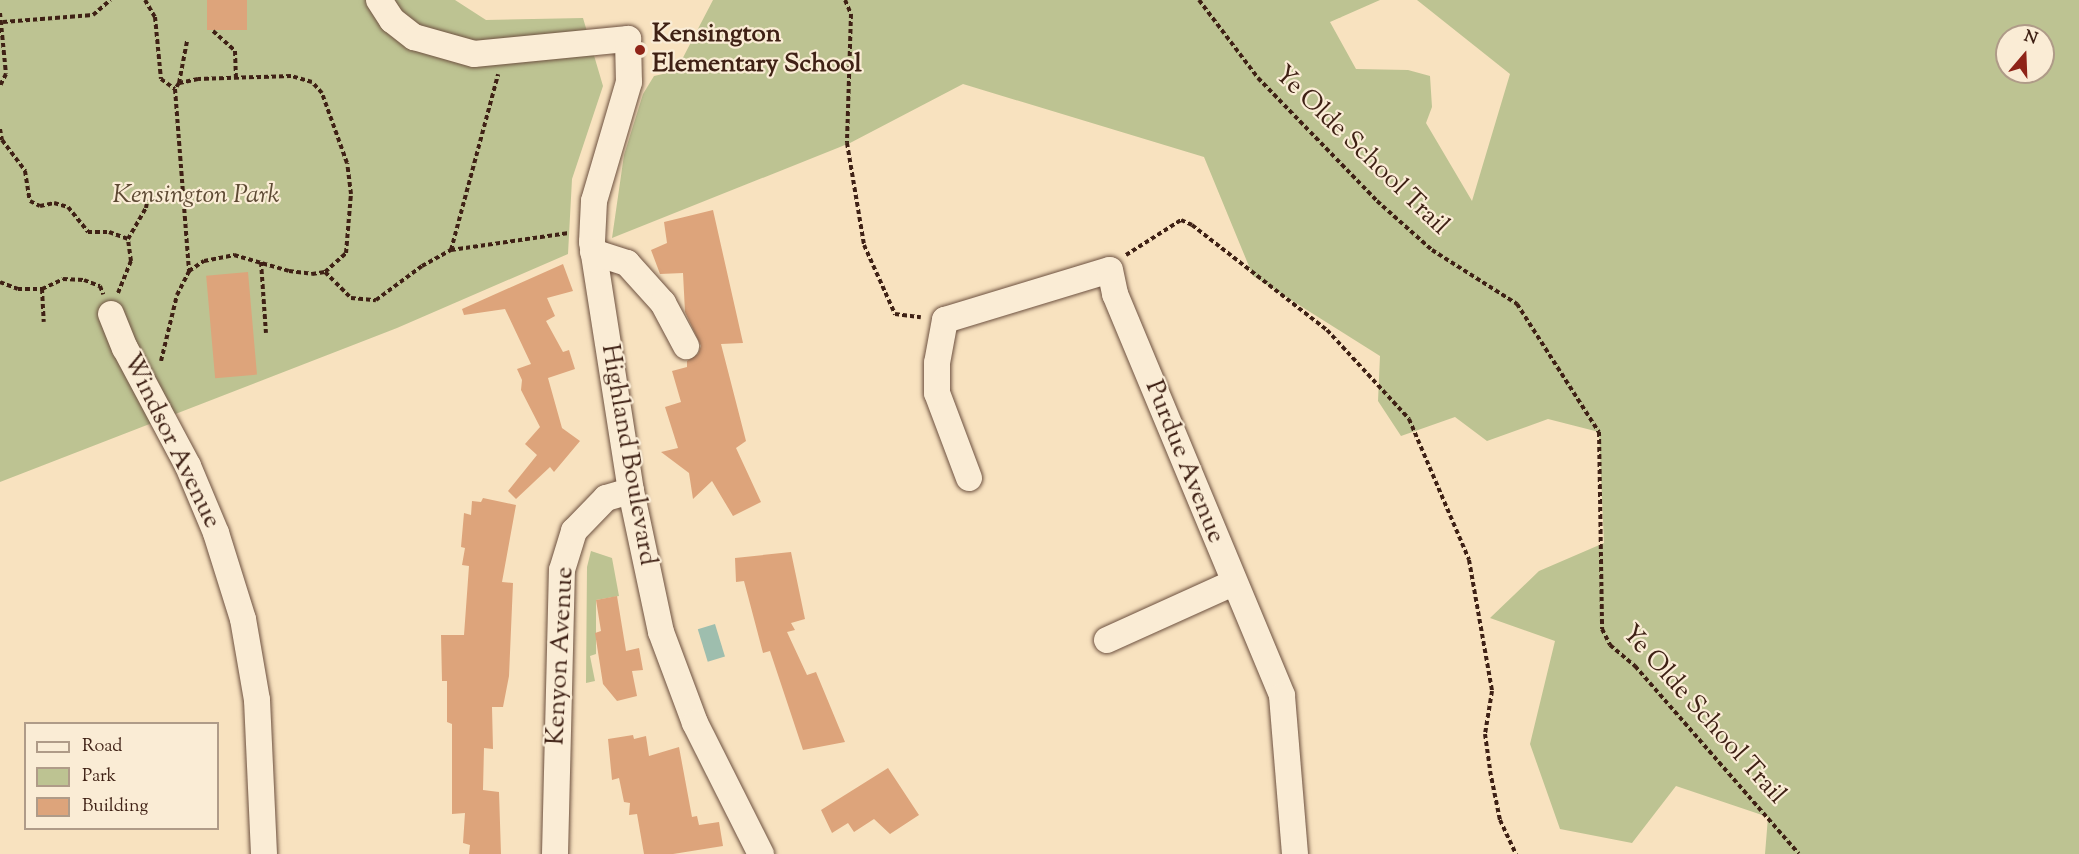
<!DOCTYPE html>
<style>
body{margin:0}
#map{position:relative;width:2079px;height:854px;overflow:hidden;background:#f8e2bf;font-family:"Sorts Mill Goudy",serif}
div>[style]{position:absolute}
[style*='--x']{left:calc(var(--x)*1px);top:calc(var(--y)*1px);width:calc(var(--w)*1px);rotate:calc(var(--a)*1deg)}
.green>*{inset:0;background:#bdc392}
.water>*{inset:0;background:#9ebeae;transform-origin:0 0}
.building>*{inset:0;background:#dda47b;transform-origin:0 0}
.path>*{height:4px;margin-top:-2px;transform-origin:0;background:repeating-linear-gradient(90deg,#3f2115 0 4.5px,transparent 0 7.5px)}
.roads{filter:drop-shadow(0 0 2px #6d5140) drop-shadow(0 0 2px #6d5140)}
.minor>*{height:26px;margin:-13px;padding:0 13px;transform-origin:13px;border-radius:13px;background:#faecd5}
.dots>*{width:16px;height:16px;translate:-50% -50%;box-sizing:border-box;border:3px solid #faecd5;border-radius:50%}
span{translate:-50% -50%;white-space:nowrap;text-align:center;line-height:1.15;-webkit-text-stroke:4.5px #faecd5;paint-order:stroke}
.poi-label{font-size:26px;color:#3f2115;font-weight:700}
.left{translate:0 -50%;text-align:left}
.street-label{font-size:26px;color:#3f2115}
.park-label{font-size:26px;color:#5e4a34;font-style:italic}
.legend{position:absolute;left:24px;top:722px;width:195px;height:108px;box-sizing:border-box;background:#faecd5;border:2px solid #af9b88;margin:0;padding:8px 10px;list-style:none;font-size:18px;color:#3f2115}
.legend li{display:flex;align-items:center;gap:12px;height:30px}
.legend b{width:30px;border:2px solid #af9b88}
.north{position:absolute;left:1995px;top:24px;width:60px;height:60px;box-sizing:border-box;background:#faecd5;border:2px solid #af9b88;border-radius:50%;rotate:19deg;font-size:16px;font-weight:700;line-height:24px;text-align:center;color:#3f2115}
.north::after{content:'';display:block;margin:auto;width:21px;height:27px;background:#8f2418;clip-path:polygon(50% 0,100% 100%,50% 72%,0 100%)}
</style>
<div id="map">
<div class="green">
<i style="clip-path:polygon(0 0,455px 0,486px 20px,583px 18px,603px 86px,572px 179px,568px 254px,397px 328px,0 482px)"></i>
<i style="clip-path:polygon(evenodd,713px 0,1380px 0,1330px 22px,1356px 69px,1408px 70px,1430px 76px,1432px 107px,1426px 123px,1472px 201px,1510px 74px,1417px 0,2079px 0,2079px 854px,1765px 854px,1768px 817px,1676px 786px,1632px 843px,1560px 829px,1530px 744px,1555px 641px,1490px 618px,1539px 571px,1604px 543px,1599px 432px,1548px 419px,1487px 441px,1455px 417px,1401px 436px,1378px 401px,1380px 356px,1253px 276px,1204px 157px,963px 84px,850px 143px,612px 238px,624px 155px,643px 94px,654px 76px,676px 71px,713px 0,2007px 36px,2043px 36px,2043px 72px,2007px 72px,2007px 36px)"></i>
<i style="clip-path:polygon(591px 551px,612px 558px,619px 596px,596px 600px,596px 654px,590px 656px,595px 681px,586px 683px,587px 567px)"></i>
</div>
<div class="water">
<i style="left:715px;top:624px;width:34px;height:18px;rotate:73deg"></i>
</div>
<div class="building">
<i style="left:207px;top:0;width:40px;height:30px"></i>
<i style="clip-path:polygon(713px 210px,743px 343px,721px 344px,746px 441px,736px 448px,761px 502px,733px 516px,712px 481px,693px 499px,689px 473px,661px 452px,678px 448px,665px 407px,681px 402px,672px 371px,687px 367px,687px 361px,698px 354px,701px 346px,685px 312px,683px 273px,660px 274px,651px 250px,667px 243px,664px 222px)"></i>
<i style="clip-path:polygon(563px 264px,573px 291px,547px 298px,555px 316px,546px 321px,563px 352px,569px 350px,575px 369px,548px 378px,562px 428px,580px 441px,554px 472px,550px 467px,516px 499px,508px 491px,537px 455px,525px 444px,540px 427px,521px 390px,522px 380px,517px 369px,531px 364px,505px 309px,464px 315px,462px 309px)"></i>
<i style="left:248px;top:272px;width:103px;height:42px;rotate:85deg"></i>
<i style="clip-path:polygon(483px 498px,516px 505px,502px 582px,513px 583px,509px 676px,503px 707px,492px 707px,493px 749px,484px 748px,483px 790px,499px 792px,501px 854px,469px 854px,470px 845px,463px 843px,465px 813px,452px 814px,452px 724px,447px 722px,447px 681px,442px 681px,441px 635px,464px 635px,469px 566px,462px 565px,465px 548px,461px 547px,464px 513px,471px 515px,472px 501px,481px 502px)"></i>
<i style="clip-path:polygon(791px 552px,805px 619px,791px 623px,795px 630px,787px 632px,807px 675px,816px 672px,845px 742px,803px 750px,770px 651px,763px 653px,744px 581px,736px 582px,735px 558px)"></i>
<i style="clip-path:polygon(617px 596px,626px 651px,639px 648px,643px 670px,632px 671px,637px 696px,617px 701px,603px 684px,595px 633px,601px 631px,596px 600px)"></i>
<i style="clip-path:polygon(633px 735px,634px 739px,646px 736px,649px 756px,679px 747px,692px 817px,697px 816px,699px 825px,719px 822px,723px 846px,673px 854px,644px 854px,637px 814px,629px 815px,630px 803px,624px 802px,619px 778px,612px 780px,608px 739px)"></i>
<i style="clip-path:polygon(888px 768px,919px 815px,890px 834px,874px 819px,854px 832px,848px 823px,832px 833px,821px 810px)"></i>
</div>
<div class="path">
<i style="--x:145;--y:0;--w:20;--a:60"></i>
<i style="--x:155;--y:17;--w:62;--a:84.5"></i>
<i style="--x:161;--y:79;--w:17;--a:36"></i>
<i style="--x:845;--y:0;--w:15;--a:67"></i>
<i style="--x:851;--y:14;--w:129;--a:91.8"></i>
<i style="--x:847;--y:143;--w:103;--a:80.5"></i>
<i style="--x:864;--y:245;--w:76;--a:65.8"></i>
<i style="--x:895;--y:314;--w:26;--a:7"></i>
<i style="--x:1199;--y:0;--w:98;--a:52.9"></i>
<i style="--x:1258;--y:78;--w:171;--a:45.9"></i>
<i style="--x:1377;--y:201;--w:74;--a:41.7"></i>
<i style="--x:1432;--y:250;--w:101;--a:32.4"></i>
<i style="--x:1517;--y:304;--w:152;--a:57.4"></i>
<i style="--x:1599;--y:432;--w:197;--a:89.1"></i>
<i style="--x:1602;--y:629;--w:18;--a:63"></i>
<i style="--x:1610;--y:645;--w:33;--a:40"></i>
<i style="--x:1635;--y:666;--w:249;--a:48.9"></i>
<i style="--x:0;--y:13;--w:61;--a:84.4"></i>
<i style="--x:6;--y:74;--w:13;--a:117"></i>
<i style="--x:3;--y:22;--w:90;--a:-4.4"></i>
<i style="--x:93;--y:15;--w:23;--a:-41"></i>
<i style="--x:213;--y:31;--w:30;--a:42"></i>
<i style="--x:235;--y:51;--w:27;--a:88"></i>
<i style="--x:179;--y:83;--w:43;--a:-79.2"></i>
<i style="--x:0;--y:129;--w:11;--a:80"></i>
<i style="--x:2;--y:140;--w:39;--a:53"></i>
<i style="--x:25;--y:171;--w:30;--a:81"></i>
<i style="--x:30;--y:201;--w:11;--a:27"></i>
<i style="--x:40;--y:206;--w:14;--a:-12"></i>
<i style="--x:54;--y:203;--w:15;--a:16"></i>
<i style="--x:68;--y:207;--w:32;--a:51"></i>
<i style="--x:88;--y:232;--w:21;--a:0"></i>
<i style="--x:109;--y:232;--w:20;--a:20"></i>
<i style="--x:451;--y:250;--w:119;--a:-8.2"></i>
<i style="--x:1126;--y:255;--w:65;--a:-32.5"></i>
<i style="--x:1181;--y:220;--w:12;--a:24"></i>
<i style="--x:1192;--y:225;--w:171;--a:37.9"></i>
<i style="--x:1327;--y:330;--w:121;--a:47.3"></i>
<i style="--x:1409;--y:419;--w:153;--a:66.9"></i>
<i style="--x:1469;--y:560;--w:133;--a:80"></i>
<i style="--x:1492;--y:691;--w:44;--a:99.2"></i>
<i style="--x:1485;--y:734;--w:37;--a:82"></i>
<i style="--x:1490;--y:771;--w:50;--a:78.5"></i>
<i style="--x:1500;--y:820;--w:38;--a:65"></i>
<i style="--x:261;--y:262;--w:71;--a:86"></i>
<i style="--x:325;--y:272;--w:37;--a:45"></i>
<i style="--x:351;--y:298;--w:25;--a:5"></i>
<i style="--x:376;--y:300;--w:57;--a:-36.5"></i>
<i style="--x:422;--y:266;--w:33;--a:-29"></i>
<i style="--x:451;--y:250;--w:182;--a:-75"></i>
<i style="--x:0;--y:282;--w:19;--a:21"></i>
<i style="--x:18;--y:289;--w:24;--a:0"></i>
<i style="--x:42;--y:289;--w:23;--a:-25"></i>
<i style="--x:63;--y:279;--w:21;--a:3"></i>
<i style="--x:84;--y:280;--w:17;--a:21"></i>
<i style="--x:100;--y:286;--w:9;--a:69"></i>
<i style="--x:42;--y:289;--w:33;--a:87"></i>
<i style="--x:118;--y:293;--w:35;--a:-68"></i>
<i style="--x:131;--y:261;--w:22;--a:-98"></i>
<i style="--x:128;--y:239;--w:36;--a:-60"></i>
<i style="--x:146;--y:208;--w:13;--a:-81"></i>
<i style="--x:148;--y:195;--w:34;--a:-7"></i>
<i style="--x:161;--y:361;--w:68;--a:-76.4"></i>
<i style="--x:177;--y:295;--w:27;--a:-63"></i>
<i style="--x:189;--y:271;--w:18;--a:-34"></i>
<i style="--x:204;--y:261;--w:31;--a:-11"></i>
<i style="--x:234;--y:255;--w:57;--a:16.2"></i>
<i style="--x:289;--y:271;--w:23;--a:7"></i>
<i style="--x:312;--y:274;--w:13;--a:-9"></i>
<i style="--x:325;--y:272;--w:28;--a:-42"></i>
<i style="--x:346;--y:253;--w:59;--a:-85.2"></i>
<i style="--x:351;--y:194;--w:31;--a:-97"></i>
<i style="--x:347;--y:163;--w:74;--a:-109.7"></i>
<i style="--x:322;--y:93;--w:15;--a:-132"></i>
<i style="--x:312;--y:82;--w:22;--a:-164"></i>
<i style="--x:291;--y:76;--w:93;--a:178.2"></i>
<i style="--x:198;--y:79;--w:19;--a:168"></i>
<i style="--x:179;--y:83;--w:7;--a:124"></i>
<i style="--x:175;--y:89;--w:183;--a:85.6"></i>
</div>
<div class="roads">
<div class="minor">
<i style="--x:379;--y:0;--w:24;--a:57"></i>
<i style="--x:392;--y:20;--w:28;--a:38"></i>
<i style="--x:414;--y:37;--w:62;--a:15.8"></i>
<i style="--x:474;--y:54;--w:155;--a:-5.6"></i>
<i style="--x:628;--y:39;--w:43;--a:88.7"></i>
<i style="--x:629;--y:82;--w:124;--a:106.4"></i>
<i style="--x:594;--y:201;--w:41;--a:92.8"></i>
<i style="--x:592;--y:242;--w:252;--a:81.1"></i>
<i style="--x:631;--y:491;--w:144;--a:78"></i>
<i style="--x:661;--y:632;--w:97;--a:69.5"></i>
<i style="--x:695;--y:723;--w:147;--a:63.3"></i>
<i style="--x:593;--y:252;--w:36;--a:18"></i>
<i style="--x:627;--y:263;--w:54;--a:48"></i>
<i style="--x:663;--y:303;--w:49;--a:61.9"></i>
<i style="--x:111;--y:314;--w:37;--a:68"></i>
<i style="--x:125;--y:348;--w:134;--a:61.9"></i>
<i style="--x:188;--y:466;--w:73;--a:67.3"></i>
<i style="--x:216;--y:533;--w:90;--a:72.6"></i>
<i style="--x:243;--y:619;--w:82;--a:80.2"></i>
<i style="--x:257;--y:700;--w:154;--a:87.4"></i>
<i style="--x:969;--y:478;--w:91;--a:-110.6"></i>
<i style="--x:937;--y:393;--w:30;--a:-90"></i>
<i style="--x:937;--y:363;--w:44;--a:-79.5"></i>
<i style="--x:945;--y:320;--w:172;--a:-16.9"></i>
<i style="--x:1110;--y:270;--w:25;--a:78"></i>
<i style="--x:1115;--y:294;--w:435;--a:67.4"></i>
<i style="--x:1282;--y:696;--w:159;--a:85.3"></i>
<i style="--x:1107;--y:640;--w:138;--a:-24.3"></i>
<i style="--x:555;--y:854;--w:284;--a:-88.6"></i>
<i style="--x:562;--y:570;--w:41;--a:-72.9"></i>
<i style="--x:574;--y:531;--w:46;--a:-45.9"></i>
<i style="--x:606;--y:498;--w:26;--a:-16"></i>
</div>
</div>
<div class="dots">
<i style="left:640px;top:50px;background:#8f2418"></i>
</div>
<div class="poi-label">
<span class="left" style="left:652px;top:50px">Kensington<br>Elementary School</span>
</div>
<div class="street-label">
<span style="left:1361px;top:151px;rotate:44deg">Ye Olde School Trail</span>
<span style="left:171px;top:441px;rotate:64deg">Windsor Avenue</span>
<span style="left:628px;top:455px;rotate:80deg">Highland Boulevard</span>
<span style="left:1184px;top:462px;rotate:68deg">Purdue Avenue</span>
<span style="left:561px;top:656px;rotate:-87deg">Kenyon Avenue</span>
<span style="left:1703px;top:715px;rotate:48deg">Ye Olde School Trail</span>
</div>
<div class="park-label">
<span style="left:196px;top:196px">Kensington Park</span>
</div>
<ul class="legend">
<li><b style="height:8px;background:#faecd5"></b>Road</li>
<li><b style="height:16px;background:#bdc392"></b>Park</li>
<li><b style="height:16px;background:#dda47b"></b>Building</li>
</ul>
<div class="north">N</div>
</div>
